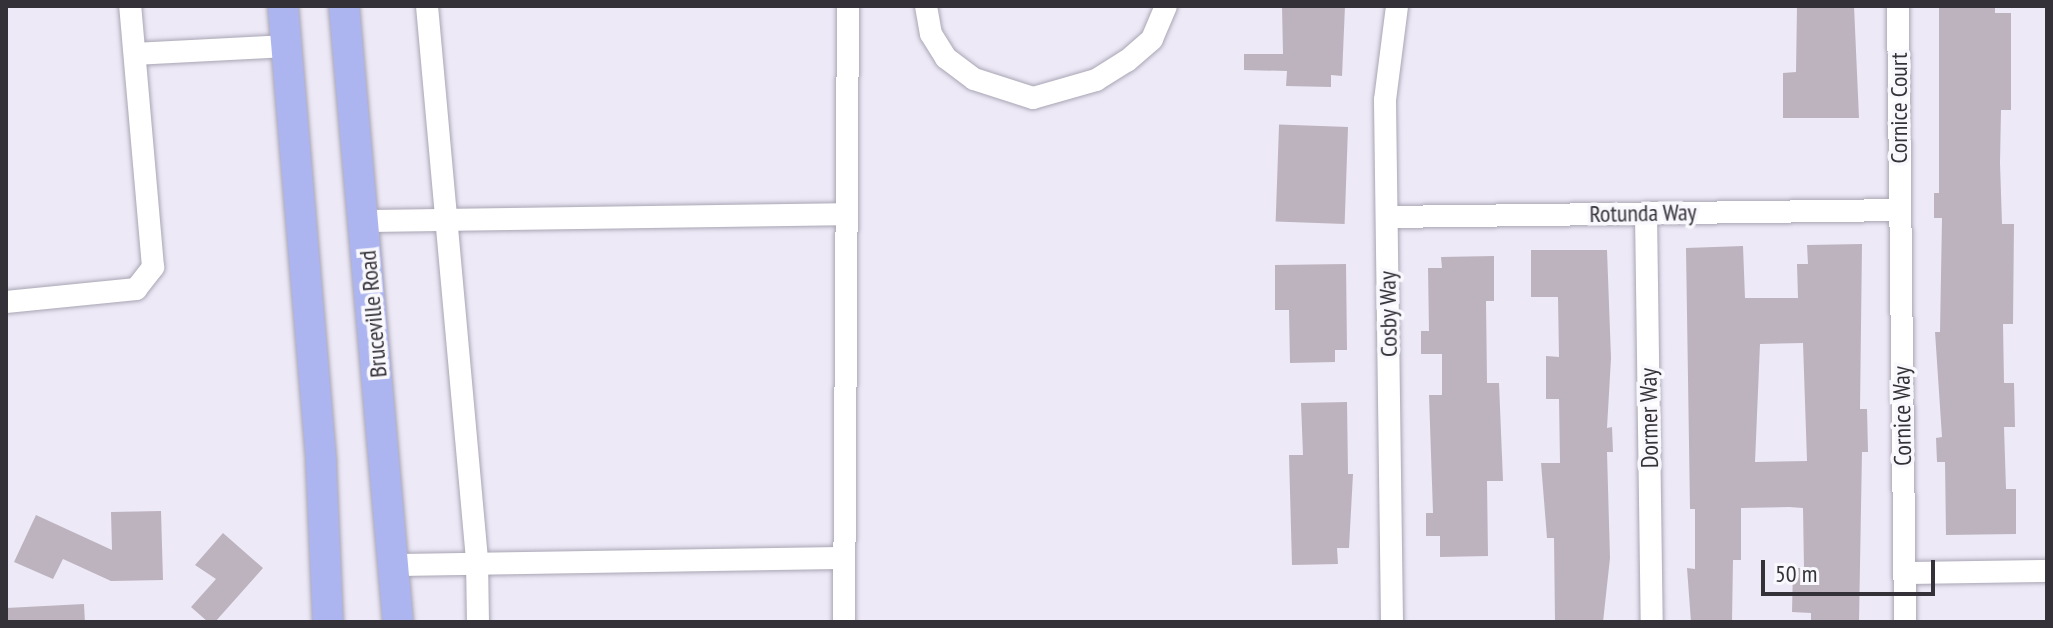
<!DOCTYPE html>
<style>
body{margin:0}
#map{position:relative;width:2053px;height:628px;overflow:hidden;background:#ede9f7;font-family:"PT Sans Narrow",sans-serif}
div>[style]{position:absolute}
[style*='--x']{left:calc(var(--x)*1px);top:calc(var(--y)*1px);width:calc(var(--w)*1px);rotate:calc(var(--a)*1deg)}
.building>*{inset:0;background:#bdb3be;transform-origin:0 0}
.roads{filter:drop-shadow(0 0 2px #a9a5b3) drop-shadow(0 0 2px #a9a5b3)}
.minor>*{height:22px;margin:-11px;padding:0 11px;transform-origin:11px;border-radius:11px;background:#fff}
.major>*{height:30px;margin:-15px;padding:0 15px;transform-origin:15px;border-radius:15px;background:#adb5f0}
span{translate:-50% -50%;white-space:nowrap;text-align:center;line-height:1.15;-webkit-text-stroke:7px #f9f8fd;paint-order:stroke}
.street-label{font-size:24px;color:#343238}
.frame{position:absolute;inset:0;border:8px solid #343238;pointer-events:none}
.scale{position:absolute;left:1761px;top:560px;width:174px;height:36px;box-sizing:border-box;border:4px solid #343238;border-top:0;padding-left:10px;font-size:24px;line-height:28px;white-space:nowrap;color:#343238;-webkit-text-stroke:6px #f9f8fd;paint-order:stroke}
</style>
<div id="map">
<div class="building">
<i style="clip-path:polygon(1282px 6px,1345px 6px,1342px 76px,1331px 75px,1331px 87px,1286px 86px,1287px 71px,1244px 70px,1244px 54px,1283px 54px)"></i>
<i style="clip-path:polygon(1797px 6px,1854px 6px,1859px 118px,1783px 118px,1783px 73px,1796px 72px)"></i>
<i style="clip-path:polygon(1939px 6px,1995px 6px,1995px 13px,2011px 13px,2011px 110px,2001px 110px,2000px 163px,2002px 224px,2014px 224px,2013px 324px,2003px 324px,2004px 383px,2014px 383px,2015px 427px,2004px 427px,2006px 489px,2016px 489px,2016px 534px,1946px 535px,1945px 462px,1937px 462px,1936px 438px,1942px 437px,1935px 332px,1940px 332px,1942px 218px,1934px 218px,1934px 193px,1939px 193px)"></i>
<i style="left:1348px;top:127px;width:97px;height:69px;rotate:92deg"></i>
<i style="clip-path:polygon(evenodd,1862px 244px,1860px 409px,1867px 409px,1868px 452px,1862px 452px,1859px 622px,1811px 622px,1811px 613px,1792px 612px,1793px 568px,1804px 568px,1803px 508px,1789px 507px,1741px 508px,1741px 560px,1733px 560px,1732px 622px,1691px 622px,1687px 568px,1695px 569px,1695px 509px,1690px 509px,1686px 248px,1743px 246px,1745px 298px,1798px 298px,1797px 264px,1808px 264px,1807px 245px,1862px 244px,1803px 343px,1807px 461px,1755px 462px,1760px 344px,1803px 343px)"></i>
<i style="clip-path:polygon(1531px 250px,1607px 250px,1611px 358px,1607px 428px,1612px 427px,1613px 452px,1607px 452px,1610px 558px,1603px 622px,1555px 622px,1554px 538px,1547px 538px,1541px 463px,1560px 463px,1559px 399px,1546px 399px,1546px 356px,1559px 357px,1558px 297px,1531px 297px)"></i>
<i style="clip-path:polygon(1494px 256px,1494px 301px,1486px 301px,1487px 383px,1499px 383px,1503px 481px,1487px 481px,1488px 556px,1440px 557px,1440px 536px,1426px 536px,1426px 513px,1433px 513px,1429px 395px,1442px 395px,1442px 354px,1421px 354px,1421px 331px,1429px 331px,1428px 268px,1442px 268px,1441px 257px)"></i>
<i style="clip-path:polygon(1346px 264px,1347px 350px,1335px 350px,1335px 362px,1290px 363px,1289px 310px,1275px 310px,1275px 265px)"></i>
<i style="clip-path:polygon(1347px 402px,1348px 474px,1353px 474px,1349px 548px,1337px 548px,1338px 564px,1292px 565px,1289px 455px,1303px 455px,1301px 403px)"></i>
<i style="clip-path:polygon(161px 511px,163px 580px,111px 581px,63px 559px,53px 579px,14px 562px,36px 515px,112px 550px,111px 512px)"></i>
<i style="clip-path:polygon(223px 533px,263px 568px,215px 622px,208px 622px,191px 607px,216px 579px,195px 565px)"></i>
<i style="left:84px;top:604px;width:18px;height:78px;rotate:87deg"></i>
</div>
<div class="roads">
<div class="minor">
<i style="--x:427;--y:6;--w:556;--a:84.84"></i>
<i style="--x:477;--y:560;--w:62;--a:89.1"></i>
<i style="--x:926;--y:6;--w:28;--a:80"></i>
<i style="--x:931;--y:34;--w:28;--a:58"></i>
<i style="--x:946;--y:58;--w:35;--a:37"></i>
<i style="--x:974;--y:79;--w:62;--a:17.9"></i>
<i style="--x:1033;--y:98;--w:66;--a:-15.9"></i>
<i style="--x:1096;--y:80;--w:36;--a:-32"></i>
<i style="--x:1127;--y:61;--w:33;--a:-41"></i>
<i style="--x:1152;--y:39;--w:36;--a:-67"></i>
<i style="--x:1898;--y:6;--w:616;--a:89.35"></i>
<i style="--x:135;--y:54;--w:151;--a:-3"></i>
<i style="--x:1646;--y:213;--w:409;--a:89.2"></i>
<i style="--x:1387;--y:217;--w:513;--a:-0.78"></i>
<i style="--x:364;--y:221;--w:483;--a:-0.8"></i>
<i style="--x:6;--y:302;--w:131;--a:-5.7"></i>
<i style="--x:136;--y:289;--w:28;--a:-52"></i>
<i style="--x:153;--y:267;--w:262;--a:-95"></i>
<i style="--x:395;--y:565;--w:448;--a:-0.9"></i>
<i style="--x:1904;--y:573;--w:143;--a:-0.8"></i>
<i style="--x:844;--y:622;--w:616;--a:-89.63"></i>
<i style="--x:1392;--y:622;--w:522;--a:-90.77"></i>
<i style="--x:1385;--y:100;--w:95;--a:-82.7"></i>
</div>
<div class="major">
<i style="--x:283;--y:6;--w:458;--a:85.2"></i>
<i style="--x:321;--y:462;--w:160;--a:87.5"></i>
<i style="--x:344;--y:6;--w:618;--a:84.99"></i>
</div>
</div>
<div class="street-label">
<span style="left:1899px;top:108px;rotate:-90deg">Cornice Court</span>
<span style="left:1643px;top:213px;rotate:-1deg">Rotunda Way</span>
<span style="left:373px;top:314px;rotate:-95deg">Bruceville Road</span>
<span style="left:1388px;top:314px;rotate:-91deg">Cosby Way</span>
<span style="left:1902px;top:416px;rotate:-91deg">Cornice Way</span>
<span style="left:1649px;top:418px;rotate:-91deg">Dormer Way</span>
</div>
<div class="frame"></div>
<div class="scale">50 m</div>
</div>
